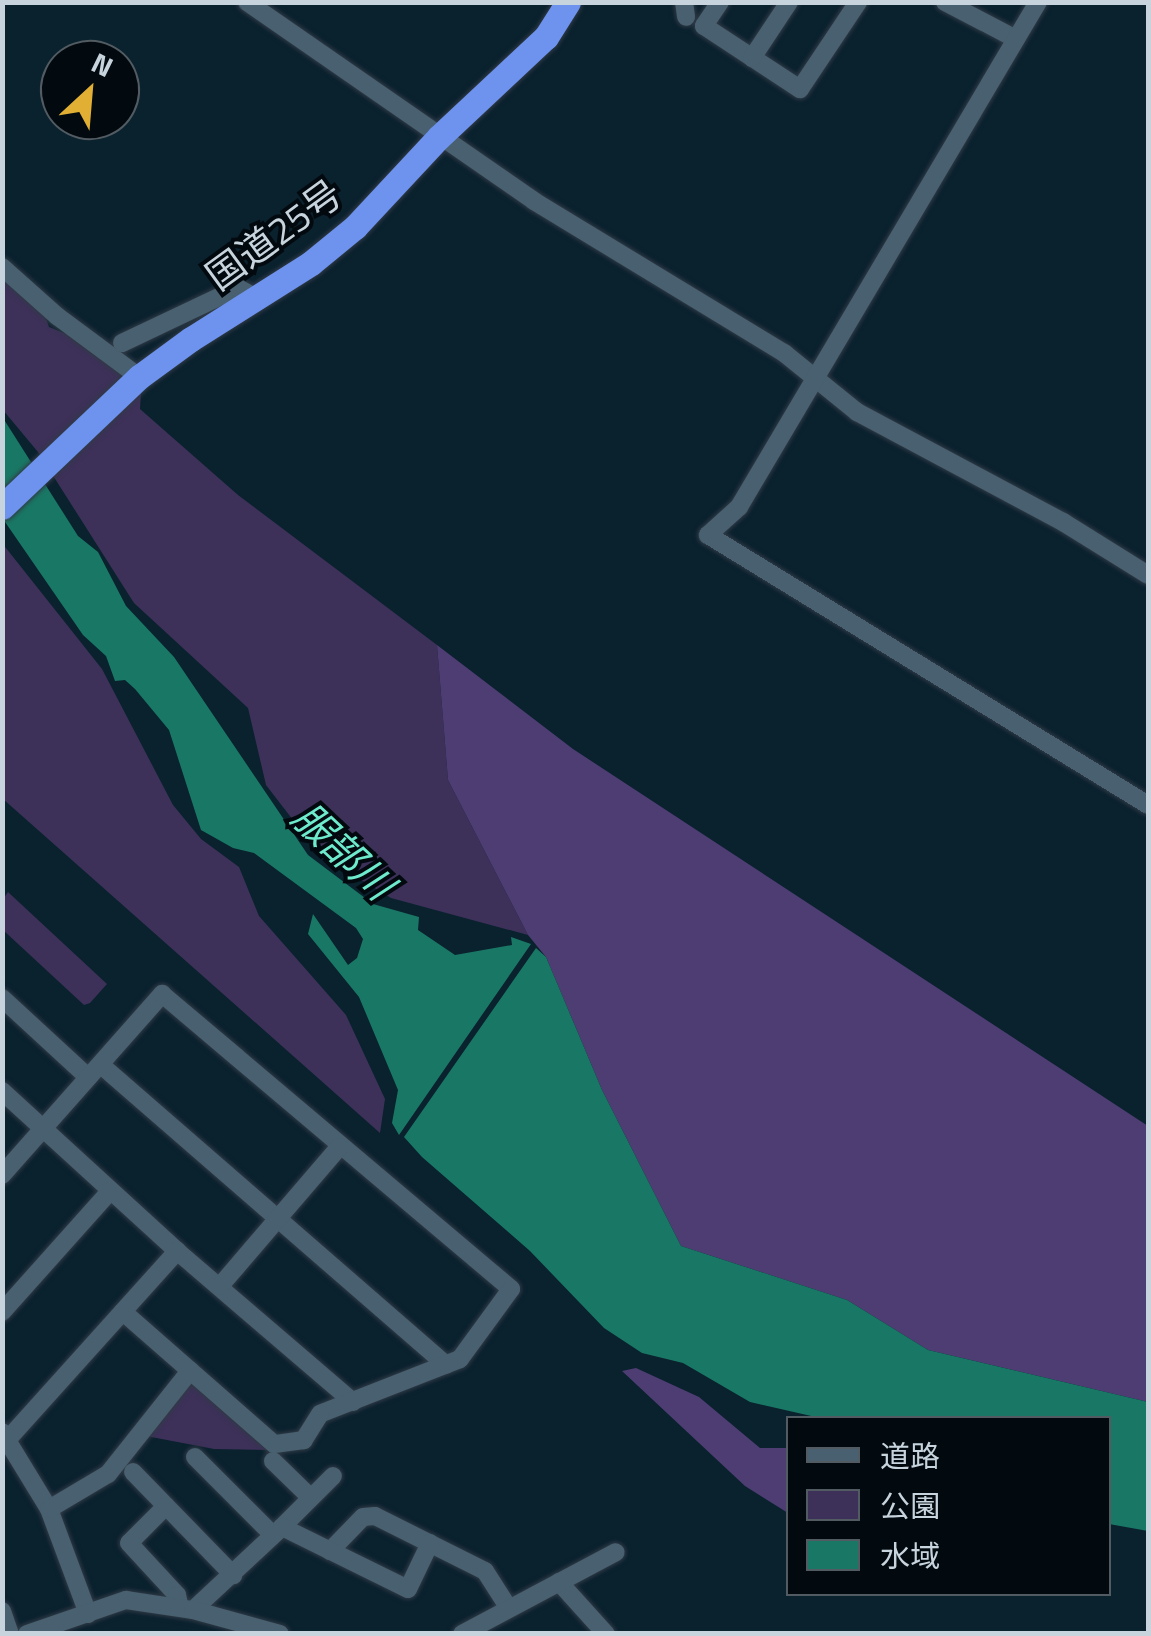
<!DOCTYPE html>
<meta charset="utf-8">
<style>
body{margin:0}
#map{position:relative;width:1151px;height:1636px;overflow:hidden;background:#0a212e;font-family:"Titillium Web","Noto Sans JP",sans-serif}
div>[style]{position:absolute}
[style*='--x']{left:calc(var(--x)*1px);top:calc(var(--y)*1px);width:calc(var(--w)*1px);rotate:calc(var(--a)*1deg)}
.green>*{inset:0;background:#3d3159}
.forest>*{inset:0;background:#4d3d73}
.water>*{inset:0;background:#197865}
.roads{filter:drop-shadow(0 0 2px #303a46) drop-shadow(0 0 2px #303a46)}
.minor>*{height:18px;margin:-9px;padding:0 9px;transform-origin:9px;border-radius:9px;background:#48606f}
.highway>*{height:25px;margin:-12.5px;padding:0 12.5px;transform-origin:12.5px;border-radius:12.5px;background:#6d93ef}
span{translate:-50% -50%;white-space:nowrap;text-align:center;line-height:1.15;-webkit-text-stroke:8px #030a0f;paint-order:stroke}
.street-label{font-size:38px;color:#c7d4dd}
.water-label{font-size:40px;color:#6eeacc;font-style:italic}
.frame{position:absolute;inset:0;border:5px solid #c7d4dd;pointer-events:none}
.legend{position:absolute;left:786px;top:1416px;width:325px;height:180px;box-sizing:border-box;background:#030a0f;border:2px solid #515b61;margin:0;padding:12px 18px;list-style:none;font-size:30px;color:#c7d4dd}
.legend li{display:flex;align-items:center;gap:20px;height:50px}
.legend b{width:50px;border:2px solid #515b61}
.north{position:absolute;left:40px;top:40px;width:100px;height:100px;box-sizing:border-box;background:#030a0f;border:2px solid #515b61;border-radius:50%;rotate:26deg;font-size:28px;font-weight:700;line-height:40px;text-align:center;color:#c7d4dd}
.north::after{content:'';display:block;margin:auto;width:35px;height:45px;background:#e1af34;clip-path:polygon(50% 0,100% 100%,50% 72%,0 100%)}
</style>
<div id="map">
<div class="green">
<i style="clip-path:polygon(2px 277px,45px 315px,49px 327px,69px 335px,123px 375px,141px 393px,140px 409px,238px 495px,437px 645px,448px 780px,528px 935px,391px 898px,320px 855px,266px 785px,248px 708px,134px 603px,38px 452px,3px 410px)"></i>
<i style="clip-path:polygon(2px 543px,102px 669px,173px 805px,201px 839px,239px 867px,259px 916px,346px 1015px,385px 1099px,380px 1133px,3px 799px)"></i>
<i style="clip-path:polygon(8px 892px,107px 984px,90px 1003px,84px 1005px,3px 930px,3px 899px)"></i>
<i style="clip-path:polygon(194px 1382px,271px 1450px,214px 1449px,146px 1436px,187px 1383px)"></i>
</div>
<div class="forest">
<i style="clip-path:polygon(437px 645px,573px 749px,1148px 1126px,1148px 1402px,928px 1350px,847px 1300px,681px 1246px,602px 1090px,546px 957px,528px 935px,448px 780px)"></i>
<i style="clip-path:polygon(636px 1368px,699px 1397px,760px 1448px,788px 1448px,788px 1513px,745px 1486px,622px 1371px)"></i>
</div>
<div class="water">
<i style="clip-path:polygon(3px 418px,78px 536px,98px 552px,126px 606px,174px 657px,308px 855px,373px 904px,419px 917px,418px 930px,455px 955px,512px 945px,511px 937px,531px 944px,399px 1135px,392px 1123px,398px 1090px,359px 997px,308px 934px,313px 914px,348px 965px,357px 958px,363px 939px,356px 928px,254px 853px,233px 848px,201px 830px,169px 730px,135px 689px,125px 680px,115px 681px,106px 656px,83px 635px,3px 519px)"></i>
<i style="clip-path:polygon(536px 948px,546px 957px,602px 1090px,681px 1246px,847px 1300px,928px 1350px,1148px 1402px,1148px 1531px,1109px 1524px,1108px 1418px,820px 1418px,750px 1402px,683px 1363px,642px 1353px,604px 1328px,530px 1251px,422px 1157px,404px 1137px)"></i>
</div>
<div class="roads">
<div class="minor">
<i style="--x:247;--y:2;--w:349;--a:34.7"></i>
<i style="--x:534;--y:201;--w:293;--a:31.3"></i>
<i style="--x:784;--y:353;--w:94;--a:38.9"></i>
<i style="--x:857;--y:412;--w:234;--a:28.1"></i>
<i style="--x:1063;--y:522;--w:100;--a:31.9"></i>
<i style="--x:684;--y:2;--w:15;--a:82"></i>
<i style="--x:720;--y:2;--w:29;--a:124"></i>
<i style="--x:704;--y:26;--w:115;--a:33.3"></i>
<i style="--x:800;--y:89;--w:105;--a:-56.3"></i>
<i style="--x:945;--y:2;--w:80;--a:27.5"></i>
<i style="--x:1038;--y:2;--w:587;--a:120.63"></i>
<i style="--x:739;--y:507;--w:42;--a:137.9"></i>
<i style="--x:708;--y:535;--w:516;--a:31.53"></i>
<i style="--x:752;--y:58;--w:67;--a:-56.5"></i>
<i style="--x:2;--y:267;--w:74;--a:41.7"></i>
<i style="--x:57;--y:316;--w:102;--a:36.6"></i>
<i style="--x:122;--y:343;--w:128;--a:-25.4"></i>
<i style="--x:238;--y:288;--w:21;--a:28"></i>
<i style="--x:2;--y:998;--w:117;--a:42.6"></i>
<i style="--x:101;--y:1065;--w:457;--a:41"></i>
<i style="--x:2;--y:1091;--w:237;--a:42.4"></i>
<i style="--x:177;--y:1251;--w:232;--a:40.6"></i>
<i style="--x:2;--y:1175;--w:242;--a:-48.5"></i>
<i style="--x:162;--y:994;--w:457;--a:40.2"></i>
<i style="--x:511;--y:1289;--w:87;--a:126.1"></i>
<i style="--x:460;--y:1359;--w:150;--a:158.6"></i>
<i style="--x:320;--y:1414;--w:31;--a:122"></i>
<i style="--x:304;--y:1440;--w:30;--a:172"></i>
<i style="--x:274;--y:1444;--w:201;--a:-138.8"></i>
<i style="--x:220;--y:1286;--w:183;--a:-49.4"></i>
<i style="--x:2;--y:1312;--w:162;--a:-48.2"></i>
<i style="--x:2;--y:1432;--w:90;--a:58.6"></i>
<i style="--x:49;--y:1509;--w:112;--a:69.6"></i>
<i style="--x:8;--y:1439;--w:253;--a:-48"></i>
<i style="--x:195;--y:1457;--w:109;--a:45"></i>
<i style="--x:273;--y:1461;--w:52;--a:44.2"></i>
<i style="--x:133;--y:1472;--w:144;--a:45.8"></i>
<i style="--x:166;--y:1506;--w:52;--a:135"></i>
<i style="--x:129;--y:1543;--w:71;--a:47.3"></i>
<i style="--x:177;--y:1595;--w:13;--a:77"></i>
<i style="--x:49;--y:1509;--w:69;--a:-30.7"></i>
<i style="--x:108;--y:1474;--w:132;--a:-51.5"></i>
<i style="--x:282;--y:1527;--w:72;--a:-45"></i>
<i style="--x:330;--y:1551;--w:47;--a:-45.9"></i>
<i style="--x:363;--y:1517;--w:12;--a:-5"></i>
<i style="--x:375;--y:1516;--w:123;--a:26.6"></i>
<i style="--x:485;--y:1571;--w:43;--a:57.4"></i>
<i style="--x:559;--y:1582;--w:70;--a:47.9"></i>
<i style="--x:193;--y:1610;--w:122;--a:-43"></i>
<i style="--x:282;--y:1527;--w:140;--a:26.2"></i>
<i style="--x:408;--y:1589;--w:51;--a:-64.4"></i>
<i style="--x:2;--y:1611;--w:24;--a:71"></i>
<i style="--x:27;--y:1634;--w:105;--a:-19"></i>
<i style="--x:126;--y:1600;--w:68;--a:8.5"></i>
<i style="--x:193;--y:1610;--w:90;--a:15.4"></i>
<i style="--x:462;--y:1634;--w:174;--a:-28"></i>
</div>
<div class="highway">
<i style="--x:2;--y:507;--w:189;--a:-43.5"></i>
<i style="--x:139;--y:377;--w:64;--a:-36.2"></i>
<i style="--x:191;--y:339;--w:142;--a:-32.3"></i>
<i style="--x:311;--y:263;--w:57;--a:-39.3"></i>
<i style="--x:355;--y:227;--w:123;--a:-47"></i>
<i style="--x:439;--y:137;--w:146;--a:-43.1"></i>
<i style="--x:546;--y:37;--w:41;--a:-57.8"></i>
</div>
</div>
<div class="street-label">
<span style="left:274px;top:235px;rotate:-36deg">国道25号</span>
</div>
<div class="water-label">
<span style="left:343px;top:851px;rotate:43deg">服部川</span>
</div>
<div class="frame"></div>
<ul class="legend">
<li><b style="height:12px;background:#48606f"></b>道路</li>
<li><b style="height:28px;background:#3d3159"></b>公園</li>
<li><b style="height:28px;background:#197865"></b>水域</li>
</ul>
<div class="north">N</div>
</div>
